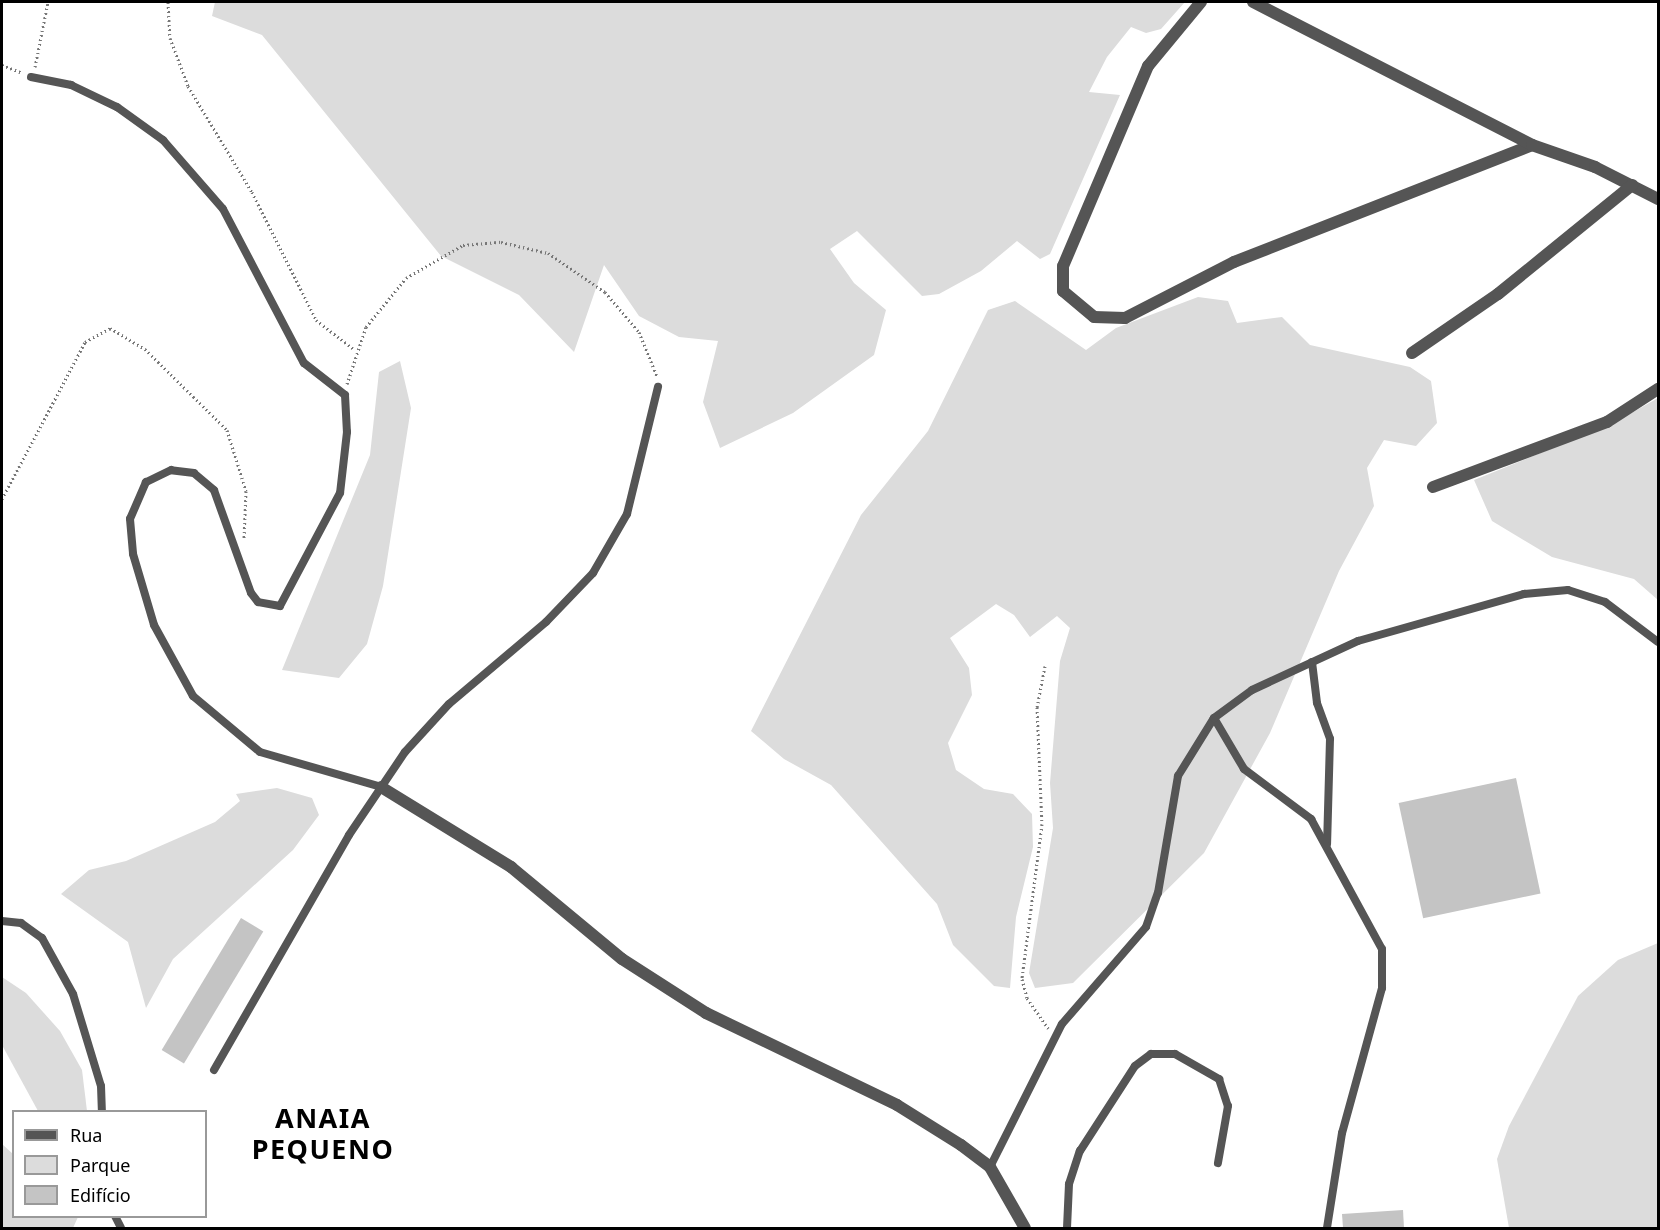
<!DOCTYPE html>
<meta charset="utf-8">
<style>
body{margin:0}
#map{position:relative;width:1660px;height:1230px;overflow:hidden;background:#fff;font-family:"Noto Sans",sans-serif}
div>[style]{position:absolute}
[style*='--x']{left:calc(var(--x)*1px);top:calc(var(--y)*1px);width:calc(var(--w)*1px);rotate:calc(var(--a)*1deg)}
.green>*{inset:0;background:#dcdcdc}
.building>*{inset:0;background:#c4c4c4;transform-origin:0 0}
.path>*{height:3px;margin-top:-1.5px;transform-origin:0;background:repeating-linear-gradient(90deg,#777 0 1.5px,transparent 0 4.5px)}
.service>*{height:8px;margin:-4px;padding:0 4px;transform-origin:4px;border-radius:4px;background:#555}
.minor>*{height:12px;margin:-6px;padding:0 6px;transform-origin:6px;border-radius:6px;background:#555}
span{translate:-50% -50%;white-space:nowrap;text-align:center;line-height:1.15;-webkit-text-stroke:4.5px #fff;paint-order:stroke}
.district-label{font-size:27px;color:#000;font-weight:700;letter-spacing:1.5px}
.frame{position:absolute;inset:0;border:3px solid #000;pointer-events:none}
.legend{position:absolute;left:12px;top:1110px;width:195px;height:108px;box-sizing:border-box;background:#fff;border:2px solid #999;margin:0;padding:8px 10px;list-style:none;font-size:18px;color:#000}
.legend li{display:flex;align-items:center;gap:12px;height:30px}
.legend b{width:30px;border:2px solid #999}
</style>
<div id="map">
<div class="green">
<i style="clip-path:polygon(215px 2px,1185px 2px,1161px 29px,1146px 33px,1131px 27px,1107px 57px,1089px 92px,1120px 95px,1050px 254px,1040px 259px,1017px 241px,981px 271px,939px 294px,922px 296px,857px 231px,830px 249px,854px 283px,886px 310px,874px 355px,793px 413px,720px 448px,703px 402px,718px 341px,679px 337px,639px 316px,604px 265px,574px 352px,519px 295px,441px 256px,262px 35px,212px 16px)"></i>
<i style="clip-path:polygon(1198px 297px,1228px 301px,1237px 323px,1282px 317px,1310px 345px,1410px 367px,1431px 381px,1437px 423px,1416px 446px,1384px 440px,1367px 468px,1374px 506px,1339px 571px,1270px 733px,1204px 853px,1073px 983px,1035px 988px,1029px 973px,1053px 828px,1050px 783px,1060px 661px,1070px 628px,1057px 616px,1030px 637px,1014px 615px,996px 604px,950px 638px,969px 668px,972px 695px,948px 743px,956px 770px,984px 789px,1013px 794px,1032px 814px,1033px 847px,1016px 917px,1010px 988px,994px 986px,953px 945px,937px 904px,831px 785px,784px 759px,751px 731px,861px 515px,928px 431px,988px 310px,1015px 301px,1086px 350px,1116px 328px)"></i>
<i style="clip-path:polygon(400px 361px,411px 408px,383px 586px,367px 644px,339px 678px,282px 670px,370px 455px,379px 372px)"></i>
<i style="clip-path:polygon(1658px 398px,1658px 600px,1634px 579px,1552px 557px,1492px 521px,1474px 480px,1612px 424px)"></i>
<i style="clip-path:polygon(277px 788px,312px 798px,319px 815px,293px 850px,173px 959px,146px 1008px,128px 942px,61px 894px,89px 870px,126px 861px,215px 822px,240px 801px,236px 794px)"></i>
<i style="clip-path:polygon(1658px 943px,1658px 1228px,1509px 1228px,1497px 1159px,1509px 1126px,1578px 996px,1618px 960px)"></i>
<i style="clip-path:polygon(2px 977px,26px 993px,60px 1031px,82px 1070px,87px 1111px,38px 1111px,2px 1045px)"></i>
<i style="clip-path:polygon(2px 1144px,13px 1154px,14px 1216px,78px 1217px,73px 1228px,2px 1228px)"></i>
</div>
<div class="building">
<i style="left:1516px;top:778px;width:118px;height:120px;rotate:78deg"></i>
<i style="left:241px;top:918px;width:26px;height:154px;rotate:31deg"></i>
<i style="clip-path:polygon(1403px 1210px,1404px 1228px,1343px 1228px,1342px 1214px)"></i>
</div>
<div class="path">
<i style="--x:168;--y:2;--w:36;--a:87"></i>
<i style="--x:170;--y:38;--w:51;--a:69.4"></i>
<i style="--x:188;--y:86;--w:124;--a:58.9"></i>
<i style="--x:252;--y:192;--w:143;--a:63.4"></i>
<i style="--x:316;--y:320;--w:49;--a:37.6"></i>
<i style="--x:2;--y:65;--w:22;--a:21"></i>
<i style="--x:35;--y:67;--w:66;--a:-78.7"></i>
<i style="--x:347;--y:384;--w:60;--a:-71.6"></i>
<i style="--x:366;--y:327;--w:63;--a:-50.8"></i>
<i style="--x:406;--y:278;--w:66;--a:-30.1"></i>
<i style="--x:463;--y:245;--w:38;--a:-5"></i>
<i style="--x:501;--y:242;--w:48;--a:13.2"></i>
<i style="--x:548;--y:253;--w:69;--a:34.4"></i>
<i style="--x:605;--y:292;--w:52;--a:49.6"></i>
<i style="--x:639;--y:332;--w:48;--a:67.8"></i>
<i style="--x:2;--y:499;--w:178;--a:-62.1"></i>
<i style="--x:85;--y:342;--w:29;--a:-29"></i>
<i style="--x:110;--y:328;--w:41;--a:31"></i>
<i style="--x:145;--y:349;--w:115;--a:44.6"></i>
<i style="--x:227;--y:430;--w:64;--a:72.7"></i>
<i style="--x:246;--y:491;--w:48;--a:92.4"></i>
<i style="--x:1045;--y:666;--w:42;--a:101"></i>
<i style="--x:1037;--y:707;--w:117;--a:87.6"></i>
<i style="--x:1042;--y:824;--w:156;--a:97.4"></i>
<i style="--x:1022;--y:979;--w:20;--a:75"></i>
<i style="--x:1027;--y:998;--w:37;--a:55"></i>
</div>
<div class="service">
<i style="--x:31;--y:77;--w:41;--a:11.3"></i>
<i style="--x:71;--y:85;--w:51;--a:25.6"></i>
<i style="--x:117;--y:107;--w:57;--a:35.7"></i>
<i style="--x:163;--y:140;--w:91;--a:49"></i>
<i style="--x:223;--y:209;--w:174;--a:62.3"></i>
<i style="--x:304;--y:363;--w:52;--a:38"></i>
<i style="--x:345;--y:395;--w:37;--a:87"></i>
<i style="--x:347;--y:432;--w:61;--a:96.5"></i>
<i style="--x:340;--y:493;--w:128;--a:118"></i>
<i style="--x:280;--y:606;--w:22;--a:-170"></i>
<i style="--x:258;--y:602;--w:11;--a:-128"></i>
<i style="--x:251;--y:593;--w:109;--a:-109.8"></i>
<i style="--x:214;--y:490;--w:26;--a:-140"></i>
<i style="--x:194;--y:473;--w:23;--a:-173"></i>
<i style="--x:171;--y:470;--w:28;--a:154"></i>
<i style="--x:146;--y:482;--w:40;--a:113.4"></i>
<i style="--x:130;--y:519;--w:35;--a:85"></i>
<i style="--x:133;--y:554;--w:74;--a:73.5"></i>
<i style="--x:154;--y:625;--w:81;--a:61.2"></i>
<i style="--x:193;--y:696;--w:87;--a:39.9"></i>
<i style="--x:260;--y:752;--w:126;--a:16.1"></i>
<i style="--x:1312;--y:662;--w:41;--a:83"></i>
<i style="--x:1317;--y:703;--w:38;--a:70"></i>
<i style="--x:1330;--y:739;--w:105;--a:91.6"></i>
<i style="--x:1214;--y:718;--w:59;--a:59.5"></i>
<i style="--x:1244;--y:769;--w:84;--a:36.7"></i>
<i style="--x:1311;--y:819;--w:148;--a:61.4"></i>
<i style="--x:1382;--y:949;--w:39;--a:90"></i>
<i style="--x:1382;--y:988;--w:150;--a:105.4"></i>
<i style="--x:1342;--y:1133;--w:96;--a:99"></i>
<i style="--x:2;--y:921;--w:19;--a:6"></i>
<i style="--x:21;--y:923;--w:26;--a:36"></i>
<i style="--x:42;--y:938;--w:64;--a:61"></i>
<i style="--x:73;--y:994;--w:96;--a:73.1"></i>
<i style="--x:101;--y:1086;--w:26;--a:88"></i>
<i style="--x:214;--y:1070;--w:271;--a:-60.1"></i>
<i style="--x:349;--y:835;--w:100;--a:-56"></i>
<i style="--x:405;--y:752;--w:65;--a:-47.5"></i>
<i style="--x:449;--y:704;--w:127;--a:-40.2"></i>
<i style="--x:546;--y:622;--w:68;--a:-46.2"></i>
<i style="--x:593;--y:573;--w:68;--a:-60"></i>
<i style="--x:627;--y:514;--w:131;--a:-76.3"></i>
<i style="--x:990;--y:1167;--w:160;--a:-63.3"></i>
<i style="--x:1062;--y:1024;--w:128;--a:-49.1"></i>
<i style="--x:1146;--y:927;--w:36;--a:-71"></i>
<i style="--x:1158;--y:893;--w:119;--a:-80.3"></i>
<i style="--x:1178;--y:776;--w:68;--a:-58.2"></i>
<i style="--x:1214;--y:718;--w:47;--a:-36.4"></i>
<i style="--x:1252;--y:690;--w:117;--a:-24.8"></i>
<i style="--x:1358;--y:641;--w:173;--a:-15.8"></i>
<i style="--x:1524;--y:594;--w:44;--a:-5.2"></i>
<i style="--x:1568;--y:590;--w:39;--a:18"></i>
<i style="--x:1605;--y:602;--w:66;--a:37"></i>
<i style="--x:115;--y:1216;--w:13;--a:63"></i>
<i style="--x:1067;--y:1228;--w:44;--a:-87.4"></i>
<i style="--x:1069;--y:1184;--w:35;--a:-72"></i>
<i style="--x:1080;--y:1151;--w:101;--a:-57.1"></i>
<i style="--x:1135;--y:1066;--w:20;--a:-37"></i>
<i style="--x:1151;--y:1054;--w:24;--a:0"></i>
<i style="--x:1175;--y:1054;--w:51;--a:29.6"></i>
<i style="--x:1219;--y:1079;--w:28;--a:72"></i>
<i style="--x:1228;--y:1106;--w:58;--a:100"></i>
</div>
<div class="minor">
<i style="--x:1201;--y:2;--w:83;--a:129.6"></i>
<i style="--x:1148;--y:66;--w:217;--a:113"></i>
<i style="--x:1063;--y:266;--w:25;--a:90"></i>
<i style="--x:1063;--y:291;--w:40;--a:40"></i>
<i style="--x:1094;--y:317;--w:31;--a:2"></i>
<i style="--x:1125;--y:318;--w:123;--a:-27.2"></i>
<i style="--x:1234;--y:262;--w:320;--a:-21.4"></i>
<i style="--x:1253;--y:2;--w:314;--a:27.1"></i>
<i style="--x:1532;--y:145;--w:67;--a:19.2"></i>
<i style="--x:1595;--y:167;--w:71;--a:26.9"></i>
<i style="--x:1412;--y:353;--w:104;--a:-34.5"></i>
<i style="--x:1498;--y:294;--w:173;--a:-39.1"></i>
<i style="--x:1433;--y:487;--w:186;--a:-20.5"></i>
<i style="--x:1607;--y:422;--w:61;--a:-32.9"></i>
<i style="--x:381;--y:787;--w:153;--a:31.6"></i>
<i style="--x:511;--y:867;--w:144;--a:39.7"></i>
<i style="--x:622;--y:959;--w:100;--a:32.7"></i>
<i style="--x:706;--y:1013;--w:212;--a:25.7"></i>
<i style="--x:897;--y:1105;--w:75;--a:32"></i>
<i style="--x:961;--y:1145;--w:36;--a:37"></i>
<i style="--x:990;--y:1167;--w:70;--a:60.2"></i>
</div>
<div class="district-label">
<span style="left:323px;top:1133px">ANAIA<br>PEQUENO</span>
</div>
<div class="frame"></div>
<ul class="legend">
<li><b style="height:8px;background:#555"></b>Rua</li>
<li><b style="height:16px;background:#dcdcdc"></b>Parque</li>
<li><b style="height:16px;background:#c4c4c4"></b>Edifício</li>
</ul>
</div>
